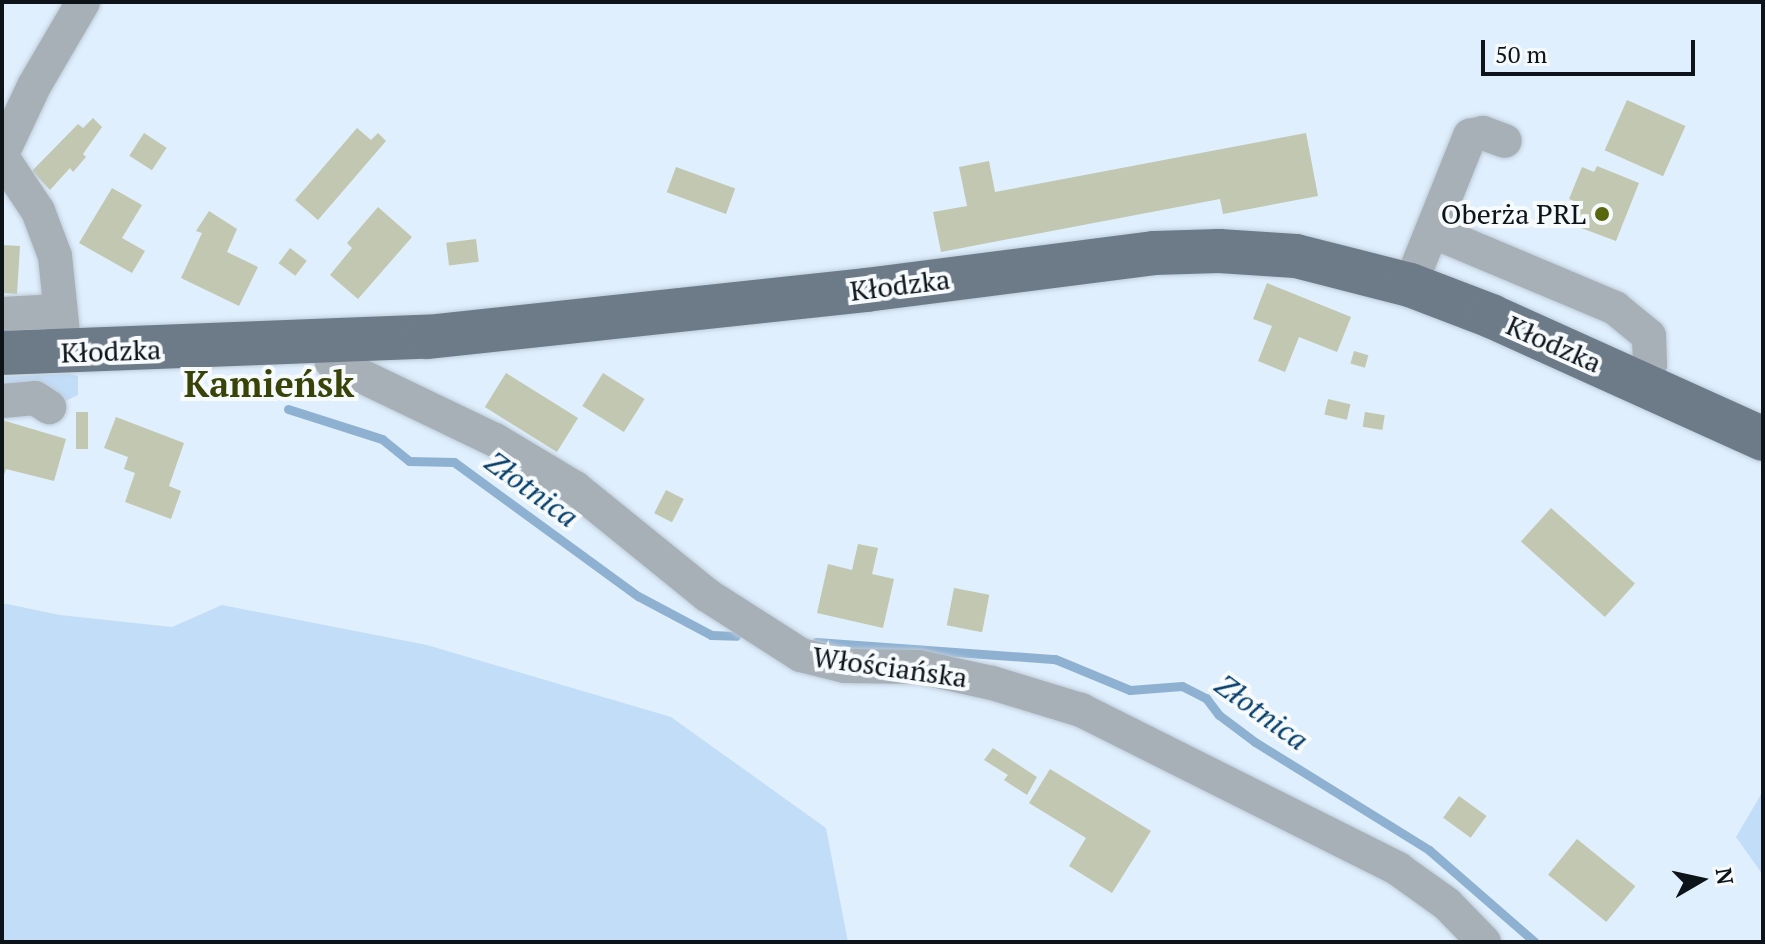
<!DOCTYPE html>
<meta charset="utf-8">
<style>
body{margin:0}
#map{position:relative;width:1765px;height:944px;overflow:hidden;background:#e0effd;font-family:"PT Serif",serif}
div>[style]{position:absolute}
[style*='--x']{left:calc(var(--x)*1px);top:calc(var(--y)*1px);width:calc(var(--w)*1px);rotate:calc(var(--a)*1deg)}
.green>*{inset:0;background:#c2ddf8}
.stream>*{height:9px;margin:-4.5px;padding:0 4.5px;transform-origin:4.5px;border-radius:4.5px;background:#8eb1d2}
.building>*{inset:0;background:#c1c7b0;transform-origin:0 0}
.roads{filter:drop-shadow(0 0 2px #beccd9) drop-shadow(0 0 2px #beccd9)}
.minor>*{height:34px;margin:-17px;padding:0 17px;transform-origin:17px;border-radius:17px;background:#a7afb7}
.major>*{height:44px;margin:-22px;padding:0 22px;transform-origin:22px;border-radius:22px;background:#6d7b89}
.dots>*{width:22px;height:22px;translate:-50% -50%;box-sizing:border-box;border:4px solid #f7fbfe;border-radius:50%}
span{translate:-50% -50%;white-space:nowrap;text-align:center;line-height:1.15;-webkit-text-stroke:8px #f7fbfe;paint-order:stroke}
.poi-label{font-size:28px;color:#0c1319}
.right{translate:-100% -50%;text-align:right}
.street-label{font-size:28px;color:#0c1319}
.water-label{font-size:30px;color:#063f6a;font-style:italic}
.district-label{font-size:36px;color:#394307;font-weight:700}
.frame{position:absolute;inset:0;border:4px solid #0c1319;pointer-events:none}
.north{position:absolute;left:1661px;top:840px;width:80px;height:80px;-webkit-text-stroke:6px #f7fbfe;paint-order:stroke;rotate:81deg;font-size:22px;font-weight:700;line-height:32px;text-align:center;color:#0c1319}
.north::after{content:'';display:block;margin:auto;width:28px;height:36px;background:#0c1319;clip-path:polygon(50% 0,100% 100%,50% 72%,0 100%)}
.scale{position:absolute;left:1481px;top:40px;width:214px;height:36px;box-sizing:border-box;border:4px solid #0c1319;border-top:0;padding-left:10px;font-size:24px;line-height:28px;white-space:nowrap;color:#0c1319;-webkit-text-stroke:6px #f7fbfe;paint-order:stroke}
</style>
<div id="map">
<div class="green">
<i style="clip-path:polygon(69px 374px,78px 376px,78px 395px,57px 405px,2px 395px,2px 377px)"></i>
<i style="clip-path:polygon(2px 603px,60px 615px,172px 627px,222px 605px,427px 645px,671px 717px,826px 828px,848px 942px,2px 942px)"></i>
<i style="clip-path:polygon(1763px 791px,1763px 875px,1736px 837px)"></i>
</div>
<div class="stream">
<i style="--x:288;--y:409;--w:99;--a:17.7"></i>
<i style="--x:382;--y:439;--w:35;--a:39"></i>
<i style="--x:409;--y:461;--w:45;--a:1.3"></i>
<i style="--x:454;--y:462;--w:228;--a:36.1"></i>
<i style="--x:638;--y:596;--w:83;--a:28.1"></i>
<i style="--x:711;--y:635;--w:25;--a:2"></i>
<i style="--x:816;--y:642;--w:240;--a:4.1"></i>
<i style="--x:1055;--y:659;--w:81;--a:22.5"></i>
<i style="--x:1130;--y:690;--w:52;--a:-4.4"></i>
<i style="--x:1182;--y:686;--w:27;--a:27"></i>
<i style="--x:1206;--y:698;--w:21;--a:53"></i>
<i style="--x:1219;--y:715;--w:45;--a:36.9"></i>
<i style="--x:1255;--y:742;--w:205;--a:31.8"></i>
<i style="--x:1429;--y:850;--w:140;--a:41"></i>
</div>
<div class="building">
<i style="left:1627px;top:100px;width:64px;height:55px;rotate:24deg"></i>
<i style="clip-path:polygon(93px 118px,102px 127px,83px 154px,86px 157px,73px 172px,70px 168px,50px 190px,32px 171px,78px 124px,83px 128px)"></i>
<i style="clip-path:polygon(357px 128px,371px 140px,378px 133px,386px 141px,318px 220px,295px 200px)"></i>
<i style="left:144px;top:133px;width:27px;height:27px;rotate:33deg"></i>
<i style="clip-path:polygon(1306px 133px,1318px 196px,1223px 214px,1220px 199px,941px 252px,933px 212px,967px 206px,959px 167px,989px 161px,995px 192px)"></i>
<i style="clip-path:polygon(1597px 166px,1639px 183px,1616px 241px,1573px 225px,1582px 204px,1569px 199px,1582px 167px,1594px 172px)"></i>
<i style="left:676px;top:167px;width:63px;height:27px;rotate:20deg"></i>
<i style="clip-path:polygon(112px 188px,142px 205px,122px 238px,145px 251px,132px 273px,79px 243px)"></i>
<i style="clip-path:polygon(378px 207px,412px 237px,358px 299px,330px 275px,352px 248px,347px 243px)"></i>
<i style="clip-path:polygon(209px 211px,237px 229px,227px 252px,258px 267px,239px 306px,181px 278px,202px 233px,196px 231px)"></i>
<i style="left:476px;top:239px;width:23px;height:30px;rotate:83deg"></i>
<i style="clip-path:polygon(2px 245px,20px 246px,17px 294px,2px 293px)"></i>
<i style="left:290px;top:248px;width:21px;height:19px;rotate:37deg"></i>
<i style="clip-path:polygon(1267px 283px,1351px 317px,1337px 352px,1299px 337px,1285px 372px,1258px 361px,1272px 326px,1253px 319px)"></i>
<i style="left:1354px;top:351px;width:15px;height:13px;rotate:16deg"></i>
<i style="left:506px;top:373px;width:85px;height:40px;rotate:32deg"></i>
<i style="left:603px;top:373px;width:49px;height:39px;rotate:32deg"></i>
<i style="left:1328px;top:399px;width:23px;height:16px;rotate:13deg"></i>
<i style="left:76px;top:412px;width:12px;height:37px"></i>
<i style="left:1365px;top:412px;width:20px;height:15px;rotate:9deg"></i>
<i style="clip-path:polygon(116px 417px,184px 443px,169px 486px,181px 491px,171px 519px,125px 502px,135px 473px,124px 469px,128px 457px,104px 448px)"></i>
<i style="clip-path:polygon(2px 420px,66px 439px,54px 481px,6px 469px,2px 481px)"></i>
<i style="left:666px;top:490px;width:20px;height:26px;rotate:27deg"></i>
<i style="left:1551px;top:508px;width:113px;height:45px;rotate:42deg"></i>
<i style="clip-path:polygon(858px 544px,878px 548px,872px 574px,894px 579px,883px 628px,817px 613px,828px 564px,852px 570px)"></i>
<i style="left:954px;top:588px;width:36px;height:38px;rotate:11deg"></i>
<i style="clip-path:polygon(993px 748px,1037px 777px,1027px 795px,1004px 780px,1008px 775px,984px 760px)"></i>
<i style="clip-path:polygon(1050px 769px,1151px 831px,1112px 893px,1069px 866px,1086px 838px,1029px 803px)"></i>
<i style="left:1459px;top:796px;width:34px;height:27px;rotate:36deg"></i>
<i style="left:1577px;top:839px;width:75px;height:46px;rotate:39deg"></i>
</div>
<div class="roads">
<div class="minor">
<i style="--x:2;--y:154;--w:75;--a:-64.8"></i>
<i style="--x:34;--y:86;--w:97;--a:-59.7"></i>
<i style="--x:2;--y:157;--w:65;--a:56.3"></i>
<i style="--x:38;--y:211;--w:48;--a:69.3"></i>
<i style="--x:55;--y:256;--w:97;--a:84.1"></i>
<i style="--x:1432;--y:231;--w:199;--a:22.8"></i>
<i style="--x:1615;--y:308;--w:44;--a:39.5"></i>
<i style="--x:1649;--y:336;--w:28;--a:88"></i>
<i style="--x:1650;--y:364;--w:22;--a:120"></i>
<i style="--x:1410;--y:285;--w:161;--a:-68.1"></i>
<i style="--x:1470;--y:136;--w:13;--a:-13"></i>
<i style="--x:1483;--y:133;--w:23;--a:20"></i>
<i style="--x:2;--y:314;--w:58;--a:-3"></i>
<i style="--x:326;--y:343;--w:20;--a:72"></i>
<i style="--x:332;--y:362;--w:181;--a:25.6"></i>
<i style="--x:495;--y:440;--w:93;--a:31"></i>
<i style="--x:575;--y:488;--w:170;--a:39"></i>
<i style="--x:707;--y:595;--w:112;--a:32.6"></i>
<i style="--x:801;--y:655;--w:45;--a:14"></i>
<i style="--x:845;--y:666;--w:74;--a:0.8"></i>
<i style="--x:919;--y:667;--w:75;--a:12.4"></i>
<i style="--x:992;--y:683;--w:93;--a:16.9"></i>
<i style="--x:1081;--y:710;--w:355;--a:26.6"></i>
<i style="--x:1398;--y:869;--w:60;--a:35.5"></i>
<i style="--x:1447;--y:904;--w:53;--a:45.8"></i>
<i style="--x:2;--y:401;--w:33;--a:-5"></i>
<i style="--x:35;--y:398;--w:17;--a:33"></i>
</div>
<div class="major">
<i style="--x:2;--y:353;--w:425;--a:-2.2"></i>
<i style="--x:427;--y:337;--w:442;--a:-6.1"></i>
<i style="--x:866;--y:290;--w:290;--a:-7.3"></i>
<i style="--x:1154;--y:253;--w:65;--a:-1.8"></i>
<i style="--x:1219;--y:251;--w:77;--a:3.7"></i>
<i style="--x:1296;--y:256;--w:118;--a:14.3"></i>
<i style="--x:1410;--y:285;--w:87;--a:20.9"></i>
<i style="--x:1491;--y:316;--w:299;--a:24.3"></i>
</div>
</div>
<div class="dots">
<i style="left:1602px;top:214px;background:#58670e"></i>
</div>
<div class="poi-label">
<span class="right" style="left:1586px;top:214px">Oberża PRL</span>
</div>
<div class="street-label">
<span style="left:900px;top:285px;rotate:-7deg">Kłodzka</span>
<span style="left:1554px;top:344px;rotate:24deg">Kłodzka</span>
<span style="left:111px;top:351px;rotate:-2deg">Kłodzka</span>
<span style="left:890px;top:667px;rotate:8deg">Włościańska</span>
</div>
<div class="water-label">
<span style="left:532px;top:489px;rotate:36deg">Złotnica</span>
<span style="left:1262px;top:712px;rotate:36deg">Złotnica</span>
</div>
<div class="district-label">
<span style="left:269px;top:384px">Kamieńsk</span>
</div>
<div class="frame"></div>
<div class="north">N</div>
<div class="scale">50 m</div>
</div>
